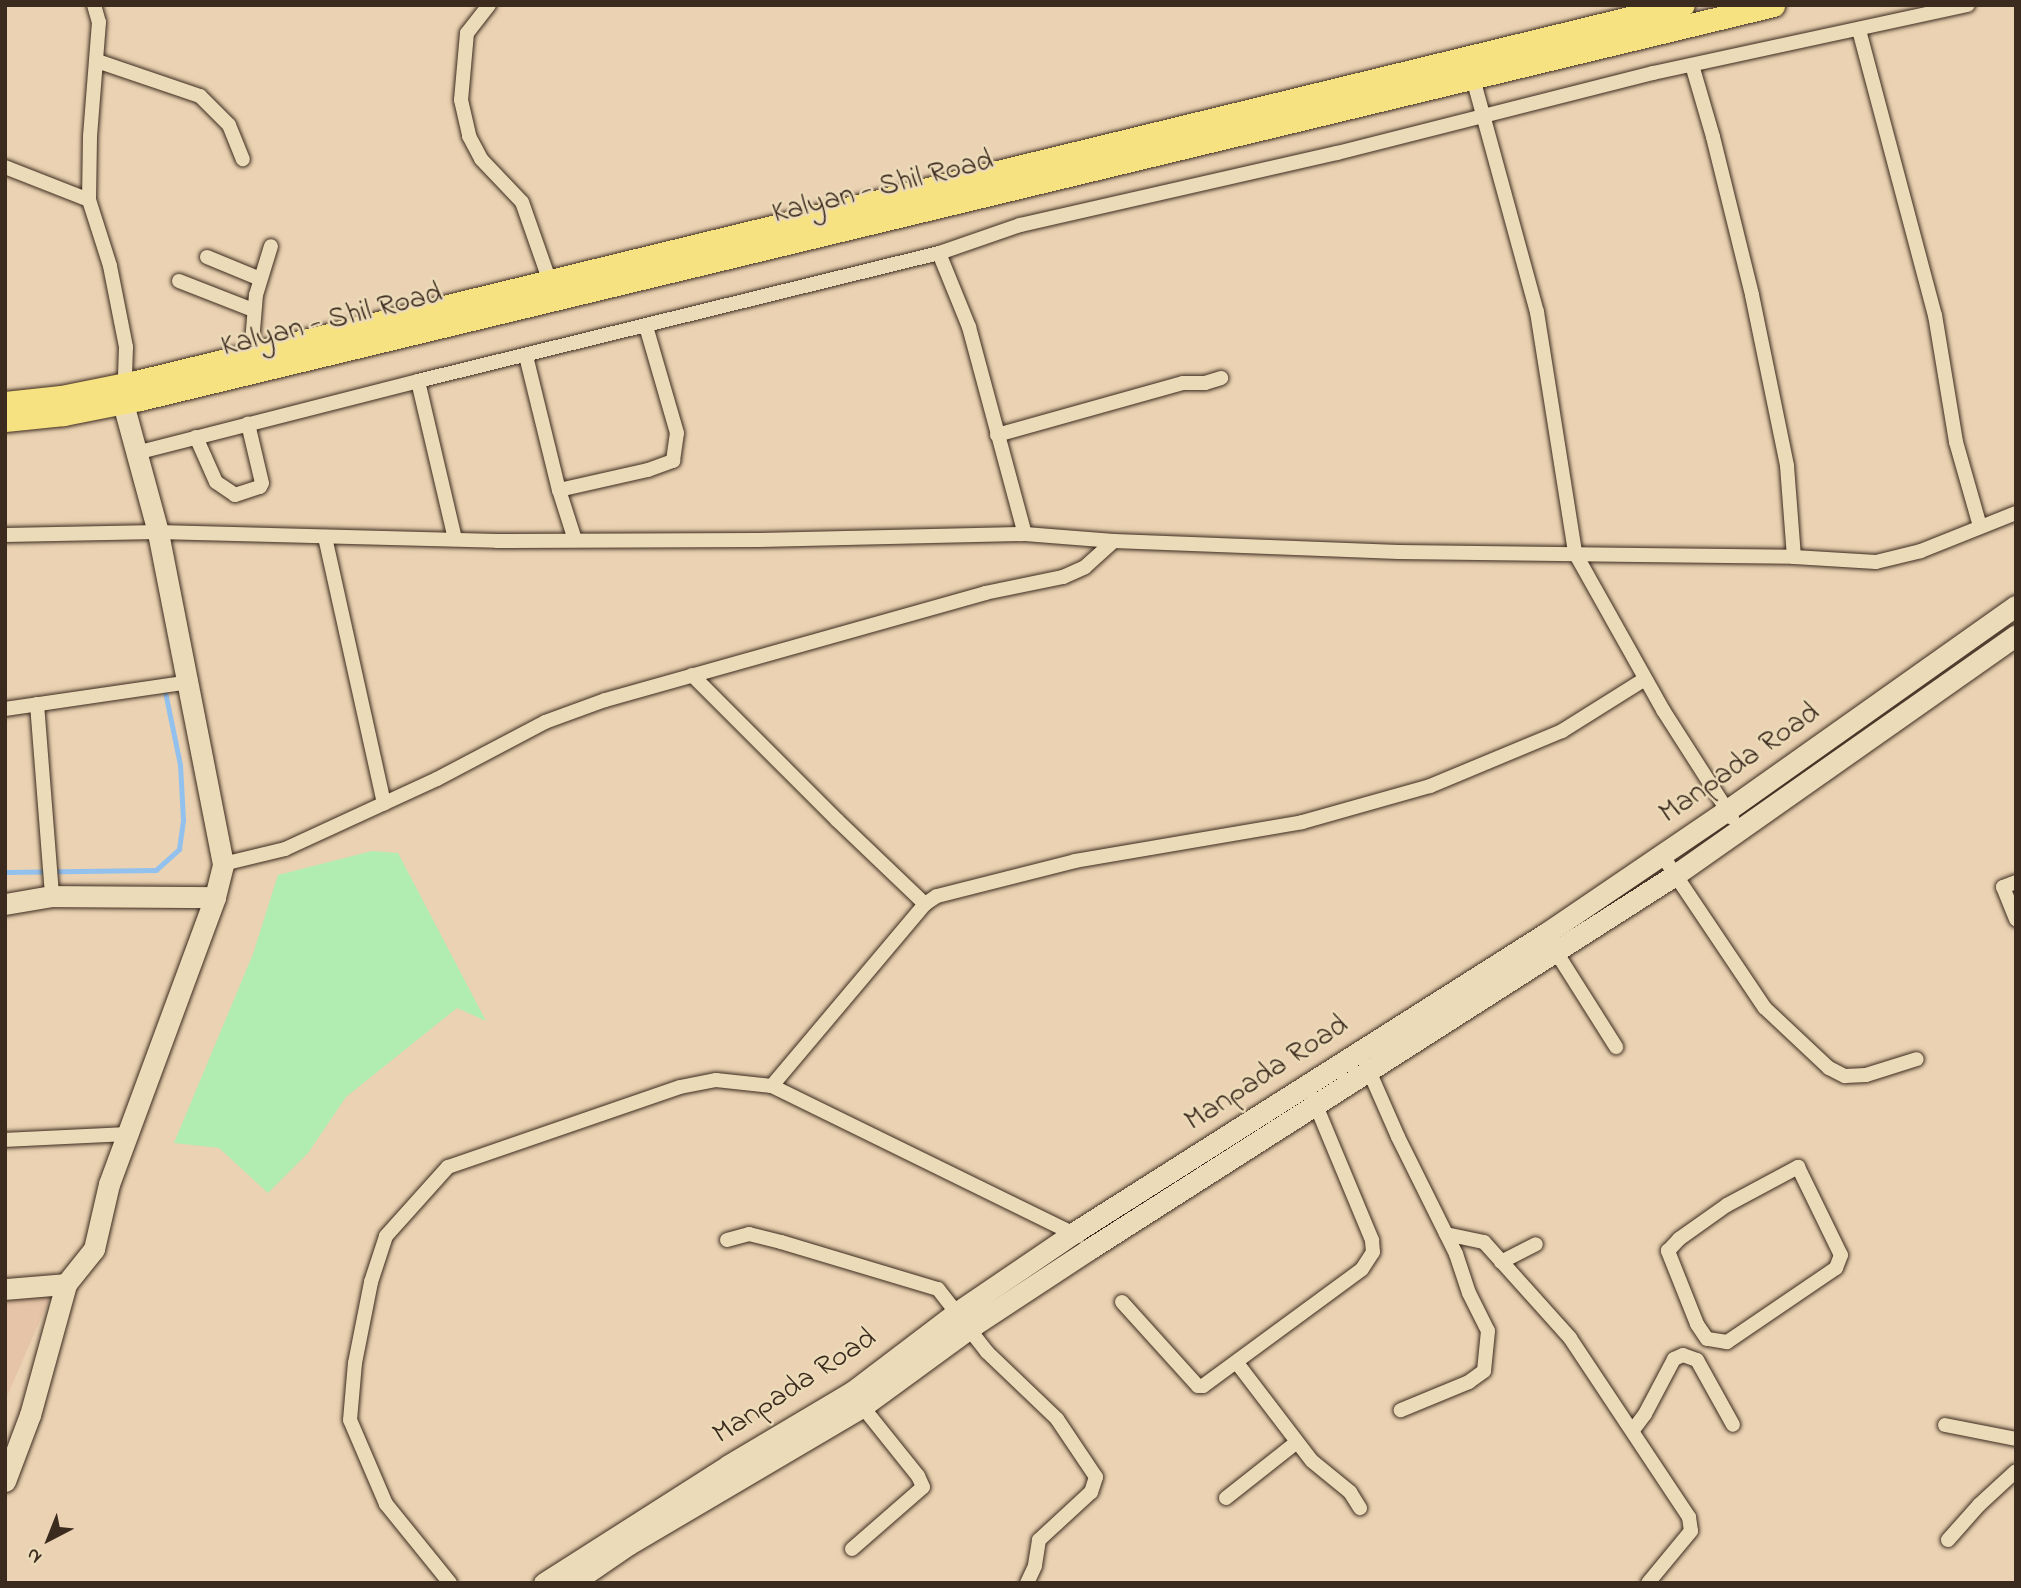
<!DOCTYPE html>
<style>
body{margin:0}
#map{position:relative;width:2021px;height:1588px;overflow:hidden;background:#ead2b2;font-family:"Indie Flower",sans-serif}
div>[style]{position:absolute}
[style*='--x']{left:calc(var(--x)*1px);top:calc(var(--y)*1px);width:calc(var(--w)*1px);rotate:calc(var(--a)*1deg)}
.built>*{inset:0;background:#e5c4a7}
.green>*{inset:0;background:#b1ecb1}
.stream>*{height:4.5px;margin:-2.25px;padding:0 2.25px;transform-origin:2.25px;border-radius:2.25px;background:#93c1ed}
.roads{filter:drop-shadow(0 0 2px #3b2a1e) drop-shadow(0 0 2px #3b2a1e)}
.street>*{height:14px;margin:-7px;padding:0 7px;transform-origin:7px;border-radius:7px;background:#ecdbb8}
.secondary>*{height:21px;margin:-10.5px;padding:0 10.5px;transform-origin:10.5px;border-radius:10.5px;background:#ecdbb8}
.primary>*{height:23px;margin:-11.5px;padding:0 11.5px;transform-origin:11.5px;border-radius:11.5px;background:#f7e281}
span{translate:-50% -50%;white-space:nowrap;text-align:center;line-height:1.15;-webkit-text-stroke:5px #ecdbb8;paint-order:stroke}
.street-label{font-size:30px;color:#3b2a1e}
.frame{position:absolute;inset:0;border:7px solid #3b2a1e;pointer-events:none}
.north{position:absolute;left:14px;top:1504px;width:70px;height:70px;-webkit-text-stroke:5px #ecdbb8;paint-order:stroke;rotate:222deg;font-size:19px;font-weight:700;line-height:28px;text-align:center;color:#3b2a1e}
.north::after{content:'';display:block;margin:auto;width:24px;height:32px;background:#3b2a1e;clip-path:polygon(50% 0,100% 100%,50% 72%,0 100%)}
</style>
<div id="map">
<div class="built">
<i style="clip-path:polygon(52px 1293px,5px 1401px,5px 1297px)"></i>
</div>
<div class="green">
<i style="clip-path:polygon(372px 851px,398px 853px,486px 1021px,457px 1008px,346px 1097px,308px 1153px,268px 1193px,219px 1148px,174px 1143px,253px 954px,278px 875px)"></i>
</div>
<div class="stream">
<i style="--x:5;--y:872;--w:151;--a:-0.8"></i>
<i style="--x:156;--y:870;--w:31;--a:-42"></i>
<i style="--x:179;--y:849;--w:29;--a:-82"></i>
<i style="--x:183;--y:820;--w:55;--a:-93.1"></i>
<i style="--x:180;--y:765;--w:75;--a:-101.6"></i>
</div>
<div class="roads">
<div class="street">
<i style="--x:94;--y:5;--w:18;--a:74"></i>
<i style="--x:99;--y:22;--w:115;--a:94.5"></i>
<i style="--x:90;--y:137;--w:63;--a:90.9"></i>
<i style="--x:89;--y:200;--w:69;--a:72.3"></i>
<i style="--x:110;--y:266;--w:83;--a:78.8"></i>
<i style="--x:126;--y:347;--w:38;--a:92"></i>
<i style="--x:489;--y:5;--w:36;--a:128"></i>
<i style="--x:467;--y:33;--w:67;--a:95.1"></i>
<i style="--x:461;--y:100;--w:37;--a:77"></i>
<i style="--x:469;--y:136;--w:26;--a:62"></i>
<i style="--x:481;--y:159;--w:59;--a:46.4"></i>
<i style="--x:522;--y:202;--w:85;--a:70.7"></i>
<i style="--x:1859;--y:30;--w:295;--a:75.1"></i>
<i style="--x:1935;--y:315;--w:129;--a:80.6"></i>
<i style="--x:1956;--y:442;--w:87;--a:74.1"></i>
<i style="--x:97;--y:61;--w:109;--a:18.8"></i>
<i style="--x:200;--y:96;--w:41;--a:45"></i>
<i style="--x:229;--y:125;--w:37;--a:68"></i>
<i style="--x:1692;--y:65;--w:75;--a:73.7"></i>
<i style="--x:1713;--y:137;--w:163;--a:76.1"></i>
<i style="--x:1752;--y:295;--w:175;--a:78.4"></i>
<i style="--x:1787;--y:466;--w:91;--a:85.6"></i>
<i style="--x:1471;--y:71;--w:250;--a:74.7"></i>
<i style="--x:1537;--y:312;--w:244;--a:81"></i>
<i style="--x:1575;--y:553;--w:180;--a:60.7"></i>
<i style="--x:1663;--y:710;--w:128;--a:57.4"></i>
<i style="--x:5;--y:167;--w:90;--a:21.4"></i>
<i style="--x:939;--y:253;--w:80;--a:67.9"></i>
<i style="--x:969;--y:327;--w:214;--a:74.9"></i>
<i style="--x:207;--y:257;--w:57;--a:22.5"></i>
<i style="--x:179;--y:281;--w:79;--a:21.4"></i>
<i style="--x:251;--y:354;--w:59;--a:-85.2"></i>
<i style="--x:256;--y:295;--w:51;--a:-73"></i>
<i style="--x:526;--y:356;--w:138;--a:76.2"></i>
<i style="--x:997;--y:435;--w:193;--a:-15.6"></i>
<i style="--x:1183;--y:383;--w:22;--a:0"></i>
<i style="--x:1205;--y:383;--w:17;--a:-17"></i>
<i style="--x:196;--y:437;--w:49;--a:66"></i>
<i style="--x:216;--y:482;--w:23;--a:34"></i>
<i style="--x:235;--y:495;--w:26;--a:-18"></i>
<i style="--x:260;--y:487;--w:4;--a:-63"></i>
<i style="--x:262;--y:483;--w:61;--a:-103.3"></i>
<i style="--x:136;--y:453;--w:291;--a:-14.3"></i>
<i style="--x:5;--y:535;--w:153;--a:-1.1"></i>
<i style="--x:158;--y:532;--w:339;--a:1.5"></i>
<i style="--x:497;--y:541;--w:262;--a:-0.2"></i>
<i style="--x:759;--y:540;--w:266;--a:-1.3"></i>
<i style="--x:1025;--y:534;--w:89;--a:4.5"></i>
<i style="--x:1114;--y:541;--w:285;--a:2.2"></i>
<i style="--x:1399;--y:552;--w:395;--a:0.7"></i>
<i style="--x:1794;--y:557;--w:82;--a:3.5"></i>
<i style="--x:1876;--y:562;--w:46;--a:-13.7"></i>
<i style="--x:1921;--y:551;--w:102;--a:-21.8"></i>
<i style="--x:325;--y:537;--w:273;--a:77.5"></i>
<i style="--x:455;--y:539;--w:162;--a:-103.2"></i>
<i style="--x:418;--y:381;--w:536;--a:-13.8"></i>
<i style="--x:939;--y:253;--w:86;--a:-19.1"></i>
<i style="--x:1020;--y:225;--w:325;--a:-12.8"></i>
<i style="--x:1337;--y:153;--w:326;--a:-14.2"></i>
<i style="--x:1653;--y:73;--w:322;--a:-12.2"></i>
<i style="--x:575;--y:540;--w:52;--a:-107.7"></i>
<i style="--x:559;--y:490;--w:91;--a:-12.7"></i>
<i style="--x:648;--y:470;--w:27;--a:-20"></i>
<i style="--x:673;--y:461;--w:28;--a:-82"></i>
<i style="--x:677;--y:433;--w:111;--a:-106.2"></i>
<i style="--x:692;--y:675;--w:205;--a:45"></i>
<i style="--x:837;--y:820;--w:122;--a:43.7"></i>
<i style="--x:925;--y:904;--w:238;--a:130.1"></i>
<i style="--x:37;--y:704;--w:193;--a:85.5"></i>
<i style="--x:5;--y:709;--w:186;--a:-8.3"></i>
<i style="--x:1662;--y:855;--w:184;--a:56.1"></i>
<i style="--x:1765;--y:1008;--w:88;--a:43.2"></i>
<i style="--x:1829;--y:1068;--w:18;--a:27"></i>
<i style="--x:1845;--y:1076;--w:21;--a:-3"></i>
<i style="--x:1866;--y:1075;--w:53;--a:-17.4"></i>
<i style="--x:223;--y:864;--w:64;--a:-13.6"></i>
<i style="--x:285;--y:849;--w:167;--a:-24.7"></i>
<i style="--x:437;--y:779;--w:122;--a:-27.8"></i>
<i style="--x:545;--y:722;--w:64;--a:-20.1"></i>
<i style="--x:605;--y:700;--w:395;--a:-15.7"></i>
<i style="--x:985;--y:593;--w:80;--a:-11.6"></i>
<i style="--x:1063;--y:577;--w:24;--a:-24"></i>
<i style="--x:1085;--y:567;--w:39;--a:-42"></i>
<i style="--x:2016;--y:882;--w:14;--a:159"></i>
<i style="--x:2003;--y:887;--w:35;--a:68"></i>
<i style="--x:925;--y:904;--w:14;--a:-34"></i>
<i style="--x:937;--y:896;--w:142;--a:-14.2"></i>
<i style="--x:1075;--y:861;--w:230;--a:-9.7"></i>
<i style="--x:1302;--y:822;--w:133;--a:-15.7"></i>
<i style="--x:1430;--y:786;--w:143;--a:-22.6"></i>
<i style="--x:1562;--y:731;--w:98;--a:-32.1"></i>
<i style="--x:1551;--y:944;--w:122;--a:57.7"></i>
<i style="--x:1366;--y:1064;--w:80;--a:66.3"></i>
<i style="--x:1398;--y:1137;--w:131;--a:63.6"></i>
<i style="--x:1456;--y:1254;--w:41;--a:71.6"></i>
<i style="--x:1469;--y:1293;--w:42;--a:63.4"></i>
<i style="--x:1488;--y:1331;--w:40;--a:95.7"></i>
<i style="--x:1484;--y:1371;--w:19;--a:144"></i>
<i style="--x:1469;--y:1382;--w:74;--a:157.6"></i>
<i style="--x:5;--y:1140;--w:121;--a:-2.8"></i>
<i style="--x:1798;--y:1167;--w:98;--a:64"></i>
<i style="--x:1841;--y:1255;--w:14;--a:111"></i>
<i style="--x:1836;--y:1268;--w:132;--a:145.8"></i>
<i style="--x:1727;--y:1342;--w:20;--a:-171"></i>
<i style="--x:1707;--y:1339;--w:18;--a:-124"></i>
<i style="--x:1697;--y:1324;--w:79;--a:-111.7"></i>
<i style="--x:1668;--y:1251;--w:16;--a:-47"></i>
<i style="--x:1679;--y:1239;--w:59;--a:-35.3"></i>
<i style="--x:1727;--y:1205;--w:81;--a:-28.2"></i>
<i style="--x:1446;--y:1234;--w:39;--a:12"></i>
<i style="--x:1484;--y:1242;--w:129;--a:48.1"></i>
<i style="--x:1570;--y:1338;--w:215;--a:56.4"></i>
<i style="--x:1689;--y:1517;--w:14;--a:82"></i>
<i style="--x:1691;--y:1531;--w:67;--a:129.6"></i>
<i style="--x:727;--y:1240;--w:23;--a:-15"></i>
<i style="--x:749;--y:1234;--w:33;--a:14"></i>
<i style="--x:781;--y:1242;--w:164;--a:16.7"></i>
<i style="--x:938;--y:1289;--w:80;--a:52.1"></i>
<i style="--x:987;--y:1352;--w:97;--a:43.7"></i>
<i style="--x:1057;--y:1419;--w:70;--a:56.1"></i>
<i style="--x:1096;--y:1477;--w:16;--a:108"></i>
<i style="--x:1091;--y:1492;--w:71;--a:137.3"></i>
<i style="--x:1039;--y:1540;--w:26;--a:99"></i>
<i style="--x:1035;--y:1566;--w:19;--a:115"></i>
<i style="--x:1501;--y:1262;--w:39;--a:-27"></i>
<i style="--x:1122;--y:1302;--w:113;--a:47.9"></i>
<i style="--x:1198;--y:1386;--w:5;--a:0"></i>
<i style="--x:1203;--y:1386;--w:197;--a:-36.3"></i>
<i style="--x:1362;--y:1269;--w:20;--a:-57"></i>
<i style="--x:1373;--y:1252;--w:12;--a:-95"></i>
<i style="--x:1372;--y:1240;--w:154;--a:-112.6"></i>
<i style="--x:1237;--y:1363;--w:123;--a:52.6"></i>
<i style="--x:1312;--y:1461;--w:49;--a:39.2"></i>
<i style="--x:1350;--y:1492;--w:19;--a:58"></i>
<i style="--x:1945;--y:1425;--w:72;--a:11.2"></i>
<i style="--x:1633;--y:1430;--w:20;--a:-53"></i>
<i style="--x:1645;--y:1414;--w:62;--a:-62.2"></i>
<i style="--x:1674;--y:1359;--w:10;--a:-24"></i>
<i style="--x:1683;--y:1355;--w:15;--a:20"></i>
<i style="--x:1697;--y:1360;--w:74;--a:61"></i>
<i style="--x:1226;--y:1498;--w:90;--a:-38.3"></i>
<i style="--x:1948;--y:1540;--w:47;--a:-48.5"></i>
<i style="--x:1979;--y:1505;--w:50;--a:-42.6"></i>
<i style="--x:852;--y:1549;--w:94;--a:-41.1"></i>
<i style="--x:923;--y:1487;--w:12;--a:-114"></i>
<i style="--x:918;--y:1476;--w:96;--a:-128.7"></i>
<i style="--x:450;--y:1583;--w:102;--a:-129"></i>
<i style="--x:386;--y:1504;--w:91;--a:-113.2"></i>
<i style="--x:350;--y:1420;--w:57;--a:-85"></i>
<i style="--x:355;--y:1363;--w:83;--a:-78.8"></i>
<i style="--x:371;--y:1282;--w:48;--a:-71.9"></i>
<i style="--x:386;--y:1236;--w:93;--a:-48.1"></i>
<i style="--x:448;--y:1167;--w:245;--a:-19"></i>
<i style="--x:680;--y:1087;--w:37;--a:-11"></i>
<i style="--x:716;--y:1080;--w:56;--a:6.1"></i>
<i style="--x:772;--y:1086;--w:341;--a:26.1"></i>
</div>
<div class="secondary">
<i style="--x:5;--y:904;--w:48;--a:-9.7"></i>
<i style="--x:52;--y:896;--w:163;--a:0.4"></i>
<i style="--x:5;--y:1289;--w:61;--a:-4.7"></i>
<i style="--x:5;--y:1481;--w:71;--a:-69.3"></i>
<i style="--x:30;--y:1415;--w:136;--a:-74.6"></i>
<i style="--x:66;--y:1284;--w:45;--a:-51.3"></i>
<i style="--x:94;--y:1249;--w:67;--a:-77"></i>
<i style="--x:109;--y:1184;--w:306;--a:-69.7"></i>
<i style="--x:215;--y:897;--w:34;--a:-76"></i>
<i style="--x:223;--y:864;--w:338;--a:-101.1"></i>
<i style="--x:158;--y:532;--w:134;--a:-105.2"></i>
<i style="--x:123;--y:403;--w:16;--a:-86"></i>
<i style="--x:544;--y:1583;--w:219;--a:-32.5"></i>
<i style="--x:729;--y:1465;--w:143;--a:-30.7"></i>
<i style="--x:852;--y:1392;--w:131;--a:-37.2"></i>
<i style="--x:956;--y:1313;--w:144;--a:-34.2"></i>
<i style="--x:1075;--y:1232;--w:557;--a:-32.38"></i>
<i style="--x:1545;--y:934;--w:219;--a:-34.2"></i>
<i style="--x:1726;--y:811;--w:355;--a:-35.3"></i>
<i style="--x:572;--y:1583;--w:69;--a:-34.4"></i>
<i style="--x:629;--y:1544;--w:272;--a:-30.5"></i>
<i style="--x:863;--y:1406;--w:137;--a:-36.1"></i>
<i style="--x:974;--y:1325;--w:136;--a:-33.3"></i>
<i style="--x:1088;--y:1250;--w:697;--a:-32.57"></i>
<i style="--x:1675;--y:875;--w:417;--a:-35.1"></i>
</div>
<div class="primary">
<i style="--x:5;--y:403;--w:56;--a:-6.1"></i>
<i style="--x:61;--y:397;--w:76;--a:-11.3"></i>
<i style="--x:136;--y:382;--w:1592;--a:-13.7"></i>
<i style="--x:5;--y:420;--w:59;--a:-5.8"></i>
<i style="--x:64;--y:414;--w:77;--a:-11.2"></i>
<i style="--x:140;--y:399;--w:1680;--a:-13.56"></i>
</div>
</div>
<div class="street-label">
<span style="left:883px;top:188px;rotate:-14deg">Kalyan - Shil Road</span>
<span style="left:332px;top:321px;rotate:-14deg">Kalyan - Shil Road</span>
<span style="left:1740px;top:764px;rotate:-35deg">Manpada Road</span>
<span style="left:1267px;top:1074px;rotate:-33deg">Manpada Road</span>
<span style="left:795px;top:1387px;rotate:-33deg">Manpada Road</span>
</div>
<div class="frame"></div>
<div class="north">N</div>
</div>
